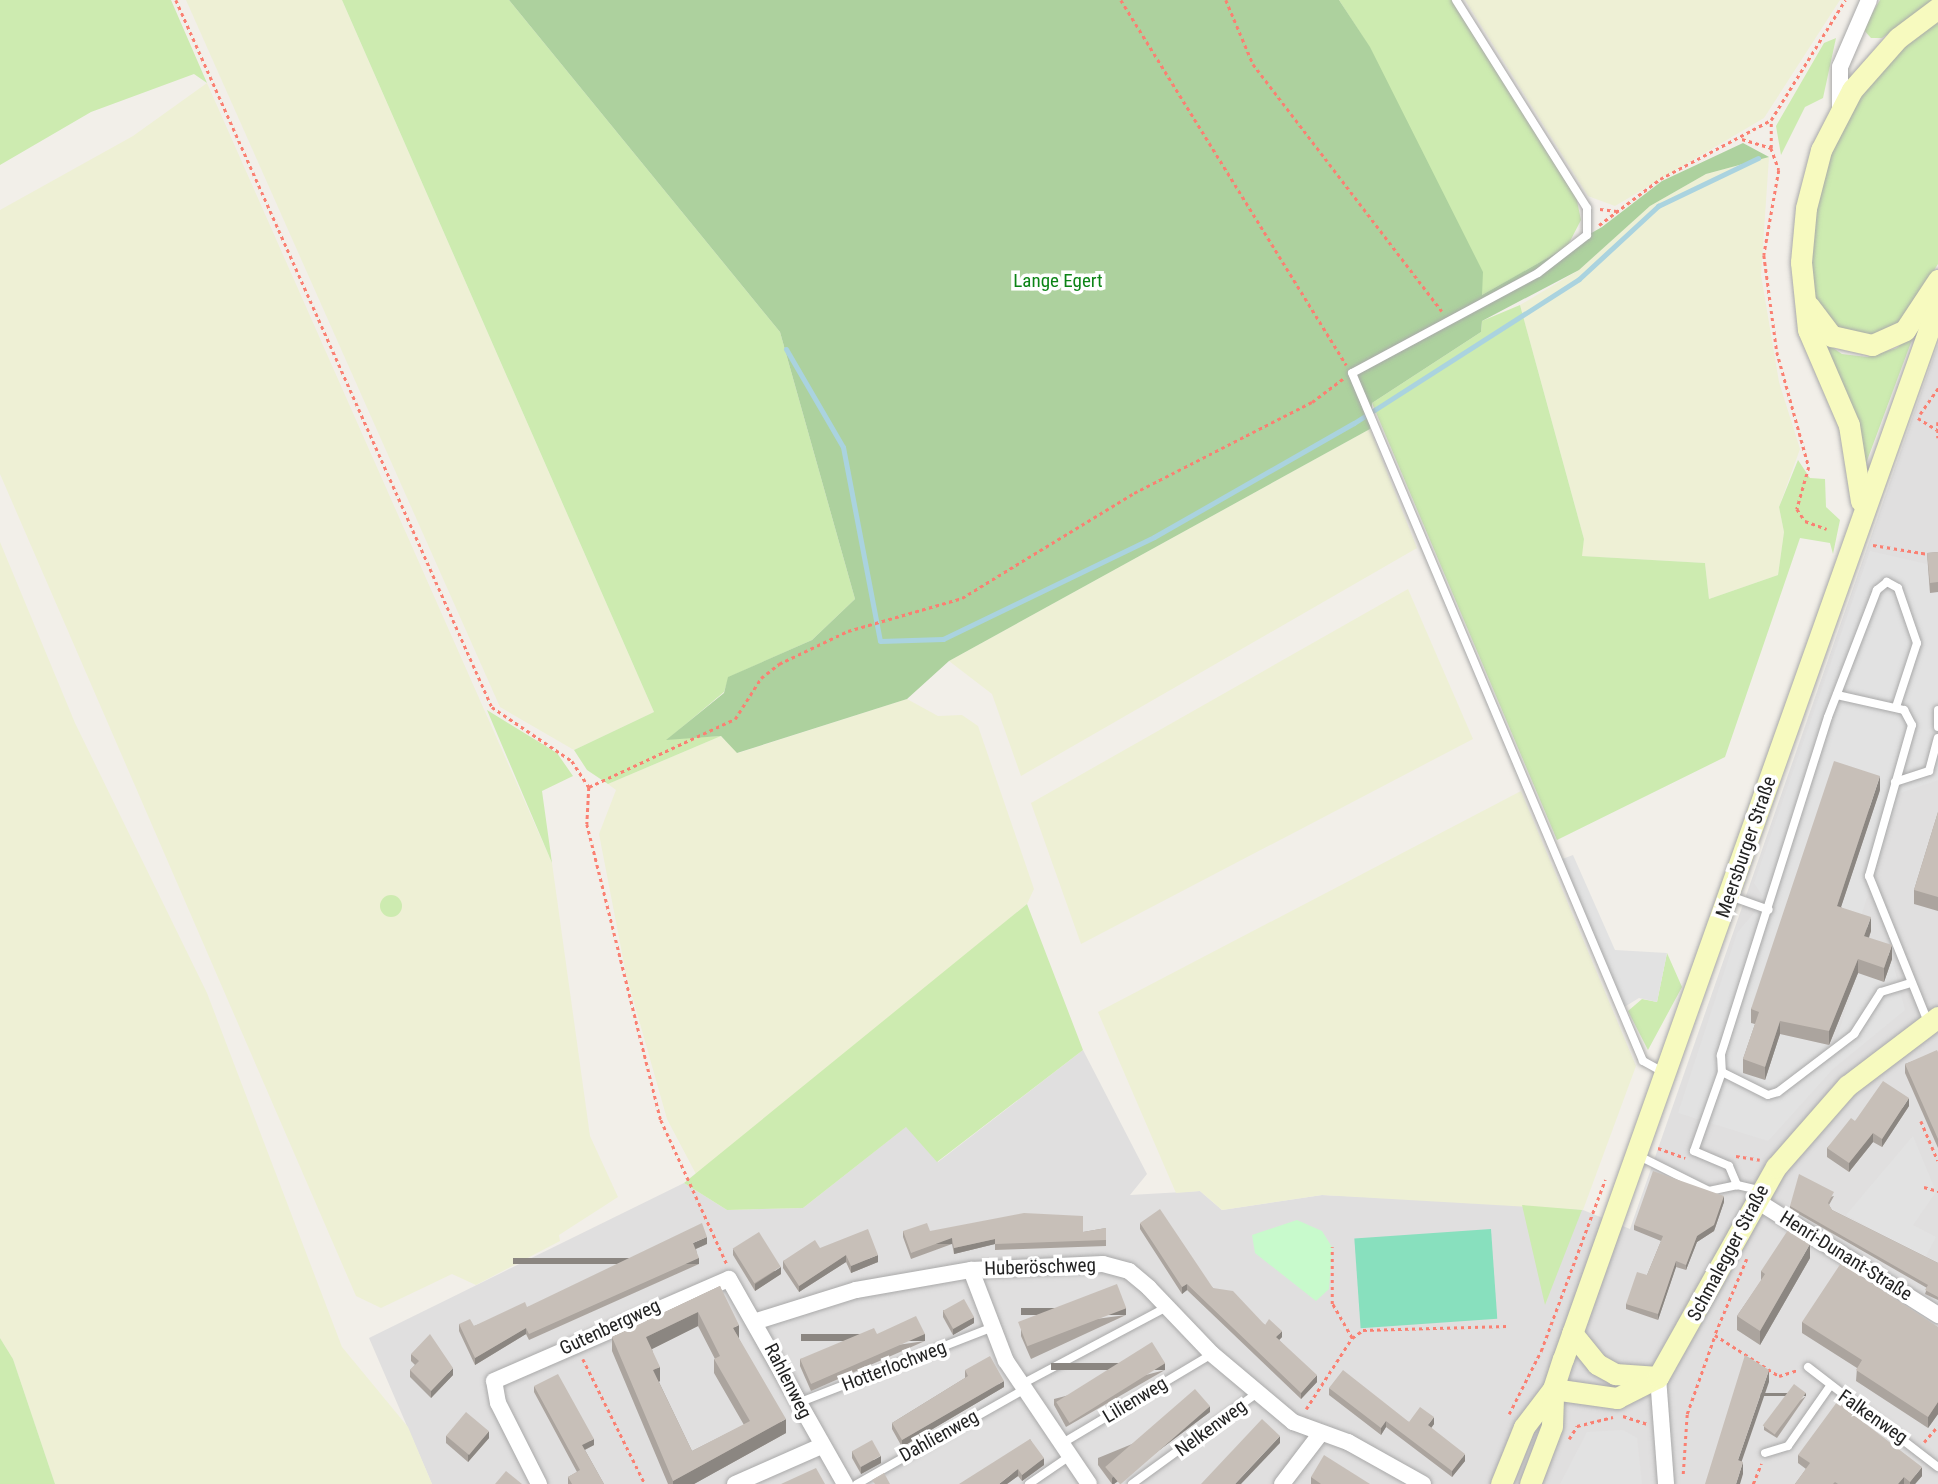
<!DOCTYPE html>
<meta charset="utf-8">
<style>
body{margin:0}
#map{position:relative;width:1938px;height:1484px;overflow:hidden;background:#f2efe9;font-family:"Roboto Condensed",sans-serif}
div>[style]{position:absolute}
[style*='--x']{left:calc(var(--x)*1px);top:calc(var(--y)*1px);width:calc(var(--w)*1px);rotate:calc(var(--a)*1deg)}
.residential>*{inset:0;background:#e0dfdf}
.farmland>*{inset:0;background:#eef0d5}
.grass>*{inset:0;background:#cdebb0}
.round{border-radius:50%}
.forest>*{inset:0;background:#add19e}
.park>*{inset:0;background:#c8facc}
.pitch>*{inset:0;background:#88e0be;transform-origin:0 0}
.parking>*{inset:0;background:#e2e2e2}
.stream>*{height:5px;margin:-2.5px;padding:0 2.5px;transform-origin:2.5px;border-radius:2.5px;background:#aad3df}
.path>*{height:2.5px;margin-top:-1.25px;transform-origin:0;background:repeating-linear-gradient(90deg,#fa8072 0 3.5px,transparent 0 7px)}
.roads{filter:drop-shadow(0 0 2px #a9a9a9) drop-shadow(0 0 2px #a9a9a9)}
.lane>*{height:8px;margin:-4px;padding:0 4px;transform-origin:4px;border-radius:4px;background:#fff}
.street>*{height:16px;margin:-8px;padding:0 8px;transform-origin:8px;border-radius:8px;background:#fff}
.secondary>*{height:21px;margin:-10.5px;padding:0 10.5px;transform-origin:10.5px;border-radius:10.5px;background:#f7fabf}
.wall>*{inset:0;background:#aba49e}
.shaded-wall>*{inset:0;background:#8b8681;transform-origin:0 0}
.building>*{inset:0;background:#c7bfb8;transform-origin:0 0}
span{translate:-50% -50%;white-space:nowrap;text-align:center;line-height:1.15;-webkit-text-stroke:7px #fff;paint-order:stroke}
.park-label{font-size:19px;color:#0c8416}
.street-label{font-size:19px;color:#222}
</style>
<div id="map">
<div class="residential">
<i style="clip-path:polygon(1938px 344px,1938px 1484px,432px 1484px,369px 1338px,684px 1183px,727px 1210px,803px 1208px,907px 1126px,938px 1162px,1083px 1050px,1147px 1174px,1130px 1195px,1200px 1191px,1222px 1210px,1322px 1195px,1497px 1203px,1583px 1210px,1630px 1229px)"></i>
</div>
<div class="farmland">
<i style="clip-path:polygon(186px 0,342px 0,654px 712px,574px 750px,500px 707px)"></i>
<i style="clip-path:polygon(1465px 0,1840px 0,1764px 118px,1615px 206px,1588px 196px)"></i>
<i style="clip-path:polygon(207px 83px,552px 863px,590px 1136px,618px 1197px,559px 1235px,560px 1241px,476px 1285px,452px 1274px,381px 1308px,356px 1296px,0 474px,0 210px,133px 136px)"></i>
<i style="clip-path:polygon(1769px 157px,1761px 275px,1779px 382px,1800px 449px,1779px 507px,1784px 532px,1778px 575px,1709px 599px,1705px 563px,1581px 556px,1584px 539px,1520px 305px,1579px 270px,1650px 206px,1706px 174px)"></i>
<i style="clip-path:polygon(1370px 429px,1417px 548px,1021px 776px,992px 694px,949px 661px)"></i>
<i style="clip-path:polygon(0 542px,75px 723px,207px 993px,342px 1347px,408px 1427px,432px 1484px,55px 1484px,13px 1359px,0 1338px)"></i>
<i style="clip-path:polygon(1408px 589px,1473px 739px,1081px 944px,1031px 803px)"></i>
<i style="clip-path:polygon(907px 699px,938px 716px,962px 715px,978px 726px,1034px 889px,1027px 904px,697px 1176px,667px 1119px,626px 974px,599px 834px,616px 790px,608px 784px,721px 736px,738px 753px)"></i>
<i style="clip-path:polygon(1521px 791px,1636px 1066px,1583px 1210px,1322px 1195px,1222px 1210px,1200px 1191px,1176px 1193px,1098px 1012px)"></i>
</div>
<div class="grass">
<i style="clip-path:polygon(0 0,171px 0,207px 83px,194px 74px,91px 112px,0 165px)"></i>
<i style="clip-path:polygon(342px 0,509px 0,780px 332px,855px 599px,812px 640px,729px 677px,724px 692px,668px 739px,721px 736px,608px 784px,587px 770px,574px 750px,654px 712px)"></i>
<i style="clip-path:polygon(1339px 0,1454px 0,1576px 196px,1581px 220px,1567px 247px,1482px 295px,1370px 48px)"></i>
<i style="clip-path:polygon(1880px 0,1934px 0,1882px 38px,1871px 38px,1863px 29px)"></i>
<i style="clip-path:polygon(1938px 20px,1938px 264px,1904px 319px,1870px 338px,1836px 330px,1812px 303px,1805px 248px,1819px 175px,1848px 110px,1894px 55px)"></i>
<i style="clip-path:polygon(1836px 38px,1823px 98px,1805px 107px,1781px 155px,1776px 126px,1824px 43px)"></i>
<i style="clip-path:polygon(1520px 305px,1584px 539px,1582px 556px,1705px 563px,1709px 599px,1778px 575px,1784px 532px,1779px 507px,1798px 460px,1810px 478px,1825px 479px,1826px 507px,1840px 520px,1833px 554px,1830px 543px,1800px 538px,1725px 757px,1557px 840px,1372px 403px,1481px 332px,1482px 321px)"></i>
<i style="clip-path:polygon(1916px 329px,1865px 466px,1818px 338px,1842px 354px,1867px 357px,1897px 348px)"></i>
<i style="clip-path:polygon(487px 710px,557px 753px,573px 776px,542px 791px,552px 863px)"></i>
<i class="round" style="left:380px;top:895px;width:22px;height:22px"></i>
<i style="clip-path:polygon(1027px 904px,1083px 1050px,937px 1162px,906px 1127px,803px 1208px,727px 1210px,684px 1183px)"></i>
<i style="clip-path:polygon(1667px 953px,1682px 987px,1648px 1050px,1628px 1011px,1642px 999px,1657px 1002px)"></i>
<i style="clip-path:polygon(1522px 1205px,1582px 1210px,1545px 1305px)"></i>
<i style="clip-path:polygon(0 1338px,13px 1359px,55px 1484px,0 1484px)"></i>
</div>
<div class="forest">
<i style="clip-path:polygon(509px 0,1339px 0,1370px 47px,1483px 272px,1482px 295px,1602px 227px,1662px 181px,1743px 143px,1769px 157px,1706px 174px,1650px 206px,1579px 270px,1482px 321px,1481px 332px,1372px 403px,1370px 429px,949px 661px,907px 699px,737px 753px,721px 736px,666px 740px,724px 693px,728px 677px,812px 640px,855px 599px,780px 332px)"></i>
</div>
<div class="park">
<i style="clip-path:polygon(1297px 1220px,1322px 1231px,1332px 1247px,1329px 1289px,1316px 1301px,1255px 1253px,1252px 1235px)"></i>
</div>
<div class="pitch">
<i style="left:1491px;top:1229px;width:90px;height:137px;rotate:86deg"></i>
</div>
<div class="parking">
<i style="clip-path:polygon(1870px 551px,1927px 564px,1930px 593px,1938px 592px,1938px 780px,1900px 793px,1858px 926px,1752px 1023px,1759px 1025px,1765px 1080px,1780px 1034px,1834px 1046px,1858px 973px,1892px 959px,1905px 1010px,1833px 1069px,1768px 1141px,1678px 1113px,1737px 933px,1759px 907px,1762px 895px,1754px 883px)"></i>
<i style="clip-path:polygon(1573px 855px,1615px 950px,1667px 953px,1657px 1002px,1639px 998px,1621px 1009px,1557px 861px)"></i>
<i style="clip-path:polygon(1913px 1136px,1936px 1192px,1913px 1225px,1936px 1237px,1925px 1258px,1846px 1215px)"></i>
<i style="clip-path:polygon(1623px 1430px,1637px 1438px,1642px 1484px,1560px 1484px,1587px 1432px)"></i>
</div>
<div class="stream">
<i style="--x:786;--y:349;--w:113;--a:59.8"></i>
<i style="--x:843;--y:447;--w:197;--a:79.2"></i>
<i style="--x:880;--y:641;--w:63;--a:-1.8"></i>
<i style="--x:943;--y:639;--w:234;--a:-25.8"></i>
<i style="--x:1154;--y:537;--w:230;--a:-29.7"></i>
<i style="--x:1354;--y:423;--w:267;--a:-32.6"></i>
<i style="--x:1579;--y:279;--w:108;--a:-42.7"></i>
<i style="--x:1658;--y:206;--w:111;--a:-25.6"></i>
</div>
<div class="path">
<i style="--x:176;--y:0;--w:774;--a:65.92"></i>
<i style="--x:492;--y:707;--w:97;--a:34"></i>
<i style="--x:572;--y:761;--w:31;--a:57"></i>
<i style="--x:589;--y:787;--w:37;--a:93"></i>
<i style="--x:587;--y:824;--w:305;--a:76"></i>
<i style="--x:661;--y:1120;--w:158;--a:65.4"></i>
<i style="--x:1121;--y:0;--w:429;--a:58.3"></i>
<i style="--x:1226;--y:0;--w:69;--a:67.1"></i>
<i style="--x:1253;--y:64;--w:311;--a:52.6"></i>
<i style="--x:1742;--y:139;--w:30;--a:17"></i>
<i style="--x:1771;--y:148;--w:23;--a:70"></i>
<i style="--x:1779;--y:170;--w:86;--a:100"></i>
<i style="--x:1764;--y:255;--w:98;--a:82.4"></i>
<i style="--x:1777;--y:352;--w:119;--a:74.5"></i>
<i style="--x:1809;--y:467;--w:44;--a:105.9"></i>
<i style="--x:1797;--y:509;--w:14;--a:56"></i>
<i style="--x:1805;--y:521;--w:23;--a:20"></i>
<i style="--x:1771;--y:148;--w:28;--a:-90"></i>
<i style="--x:1600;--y:209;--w:17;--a:7"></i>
<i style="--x:1599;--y:225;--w:76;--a:-37"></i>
<i style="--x:1660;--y:179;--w:126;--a:-28"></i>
<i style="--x:1771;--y:120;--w:141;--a:-58.3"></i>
<i style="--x:1920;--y:414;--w:32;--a:-55"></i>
<i style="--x:1918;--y:418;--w:22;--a:32"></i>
<i style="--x:1938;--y:422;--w:16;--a:90"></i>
<i style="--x:1873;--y:545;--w:56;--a:9.3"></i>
<i style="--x:589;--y:787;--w:161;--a:-25"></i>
<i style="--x:735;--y:719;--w:49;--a:-57.6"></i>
<i style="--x:761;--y:678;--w:23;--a:-38"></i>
<i style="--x:779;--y:664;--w:76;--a:-25.6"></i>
<i style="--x:848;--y:631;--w:119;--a:-16.1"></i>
<i style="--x:962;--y:598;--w:202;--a:-31.4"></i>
<i style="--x:1134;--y:493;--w:200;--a:-27.1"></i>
<i style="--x:1312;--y:402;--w:39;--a:-37"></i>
<i style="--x:1921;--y:1121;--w:43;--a:67"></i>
<i style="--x:1658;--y:1148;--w:29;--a:20"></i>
<i style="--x:1736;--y:1156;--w:24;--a:9"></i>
<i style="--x:1924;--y:1187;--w:15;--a:16"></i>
<i style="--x:1747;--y:1259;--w:82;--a:112.8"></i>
<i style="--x:1715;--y:1335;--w:76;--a:32.6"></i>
<i style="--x:1779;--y:1376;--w:20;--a:-18"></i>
<i style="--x:1352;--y:1338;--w:14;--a:-36"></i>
<i style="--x:1363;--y:1330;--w:144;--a:-1.6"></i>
<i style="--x:583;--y:1359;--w:140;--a:63.6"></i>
<i style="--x:1306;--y:1409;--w:85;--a:-57.1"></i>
<i style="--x:1352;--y:1338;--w:39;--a:-120"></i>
<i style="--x:1332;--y:1304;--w:57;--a:-90"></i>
<i style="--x:1509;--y:1414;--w:71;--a:-63.1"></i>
<i style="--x:1541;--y:1351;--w:183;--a:-69.5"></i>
<i style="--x:1623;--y:1416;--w:25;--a:18"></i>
<i style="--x:1569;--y:1439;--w:15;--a:-58"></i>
<i style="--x:1577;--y:1426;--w:37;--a:-14"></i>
<i style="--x:1924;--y:1442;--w:21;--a:-49"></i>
<i style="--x:1683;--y:1474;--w:60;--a:-86.2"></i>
<i style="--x:1687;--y:1414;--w:84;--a:-70.5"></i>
<i style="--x:1753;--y:1484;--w:22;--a:-68"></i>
</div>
<div class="roads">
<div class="lane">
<i style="--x:1456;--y:0;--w:246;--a:57.8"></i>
<i style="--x:1587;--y:208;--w:27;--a:90"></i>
<i style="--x:1587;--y:235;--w:62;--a:142.2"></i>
<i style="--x:1538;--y:273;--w:211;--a:151.7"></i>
<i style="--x:1352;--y:373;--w:747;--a:67.07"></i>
<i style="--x:1643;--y:1061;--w:23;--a:29"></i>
<i style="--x:1837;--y:695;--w:69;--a:12.6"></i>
<i style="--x:1904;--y:710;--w:17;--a:62"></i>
<i style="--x:1912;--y:725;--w:157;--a:105.9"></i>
<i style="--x:1869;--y:876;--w:157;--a:68"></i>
<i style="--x:1896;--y:707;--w:67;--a:-71.8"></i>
<i style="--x:1917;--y:643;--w:58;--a:-109.1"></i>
<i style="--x:1898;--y:588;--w:13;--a:-151"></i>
<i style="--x:1887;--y:582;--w:13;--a:141"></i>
<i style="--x:1877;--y:590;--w:136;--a:111.1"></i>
<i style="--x:1828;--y:717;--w:355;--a:107.6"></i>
<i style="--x:1721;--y:1055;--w:17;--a:87"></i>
<i style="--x:1722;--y:1072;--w:51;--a:26.6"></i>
<i style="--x:1768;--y:1095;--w:10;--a:-17"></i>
<i style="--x:1778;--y:1092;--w:96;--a:-37.3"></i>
<i style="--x:1854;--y:1034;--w:50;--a:-57.3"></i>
<i style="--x:1881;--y:992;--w:28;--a:-17"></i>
<i style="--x:1938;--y:710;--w:17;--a:90"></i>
<i style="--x:1895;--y:782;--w:36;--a:-18"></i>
<i style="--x:1929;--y:771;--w:34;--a:-75"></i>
<i style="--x:1730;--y:896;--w:41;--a:19.7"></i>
<i style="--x:1722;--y:1072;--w:84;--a:109.5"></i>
<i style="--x:1694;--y:1151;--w:38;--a:23"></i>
<i style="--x:1729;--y:1166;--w:21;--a:67"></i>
<i style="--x:1639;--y:1156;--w:78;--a:26.6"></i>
<i style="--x:1709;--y:1191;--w:29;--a:-12"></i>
<i style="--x:1737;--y:1185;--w:23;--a:13"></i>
<i style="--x:1808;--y:1367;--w:164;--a:37.6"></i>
<i style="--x:1022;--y:1384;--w:164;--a:-28"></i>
<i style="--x:798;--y:1403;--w:206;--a:-21.3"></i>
<i style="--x:1061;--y:1444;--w:176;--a:-30.8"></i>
<i style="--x:1765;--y:1453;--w:24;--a:-17"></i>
<i style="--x:1788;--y:1446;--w:73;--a:-55"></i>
<i style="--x:857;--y:1484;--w:191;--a:-29.5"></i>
<i style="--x:1029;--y:1484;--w:46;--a:-34.4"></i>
<i style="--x:1132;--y:1484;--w:153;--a:-36"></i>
</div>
<div class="street">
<i style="--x:1840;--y:109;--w:42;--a:-90"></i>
<i style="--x:1840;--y:67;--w:73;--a:-66.6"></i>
<i style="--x:1754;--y:1199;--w:218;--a:32.2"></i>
<i style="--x:971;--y:1270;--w:97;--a:69"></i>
<i style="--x:1006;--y:1361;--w:148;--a:56"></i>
<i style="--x:757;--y:1321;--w:104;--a:-17.4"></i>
<i style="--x:856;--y:1290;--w:117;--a:-9.9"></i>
<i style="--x:971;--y:1270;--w:132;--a:-2.6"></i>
<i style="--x:1103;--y:1264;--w:27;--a:15"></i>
<i style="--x:1129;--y:1271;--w:26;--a:40"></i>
<i style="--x:1149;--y:1288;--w:91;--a:46.3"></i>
<i style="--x:1212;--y:1354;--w:106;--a:40"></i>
<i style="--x:1293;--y:1422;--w:59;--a:20"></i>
<i style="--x:1348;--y:1442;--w:86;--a:29.2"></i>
<i style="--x:1658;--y:1377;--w:107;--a:85.7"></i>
<i style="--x:539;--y:1484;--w:91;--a:-116.8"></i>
<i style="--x:498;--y:1403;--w:22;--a:-100"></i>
<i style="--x:494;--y:1381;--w:256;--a:-23.5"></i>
<i style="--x:729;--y:1279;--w:236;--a:60.5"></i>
<i style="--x:735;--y:1484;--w:94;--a:-23.8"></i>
<i style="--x:1282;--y:1484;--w:64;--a:-52.6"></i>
</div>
<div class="secondary">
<i style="--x:1809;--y:306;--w:38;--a:53"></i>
<i style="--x:1832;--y:336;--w:41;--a:12.7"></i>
<i style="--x:1872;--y:345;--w:36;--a:-24"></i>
<i style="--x:1905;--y:330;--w:60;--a:-56.6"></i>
<i style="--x:1861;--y:501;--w:77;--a:-99"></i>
<i style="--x:1849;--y:425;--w:103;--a:-113.3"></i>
<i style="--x:1808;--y:330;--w:68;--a:-95.9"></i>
<i style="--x:1801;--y:262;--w:54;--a:-84.7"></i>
<i style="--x:1806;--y:208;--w:60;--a:-75.5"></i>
<i style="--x:1821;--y:150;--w:68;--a:-62.7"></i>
<i style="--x:1852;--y:90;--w:69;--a:-48.5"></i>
<i style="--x:1898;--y:38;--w:50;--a:-36.9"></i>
<i style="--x:1572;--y:1333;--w:40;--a:51"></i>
<i style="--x:1597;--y:1364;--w:21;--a:29"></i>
<i style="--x:1615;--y:1374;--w:43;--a:4"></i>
<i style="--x:1553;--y:1389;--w:65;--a:8"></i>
<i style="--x:1617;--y:1398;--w:46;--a:-27.1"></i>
<i style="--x:1658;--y:1377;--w:241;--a:-60.7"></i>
<i style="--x:1776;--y:1167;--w:108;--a:-48.8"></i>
<i style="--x:1847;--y:1086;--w:114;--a:-37.2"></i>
<i style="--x:1501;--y:1484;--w:61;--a:-68"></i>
<i style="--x:1524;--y:1427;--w:48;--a:-52.7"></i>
<i style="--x:1530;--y:1484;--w:62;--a:-69.2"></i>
<i style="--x:1552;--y:1426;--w:37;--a:-88"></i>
<i style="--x:1553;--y:1389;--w:32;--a:-72"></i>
<i style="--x:1563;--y:1359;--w:1120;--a:-70.43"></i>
</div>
</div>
<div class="wall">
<i style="clip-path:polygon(1938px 552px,1938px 592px,1930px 593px,1927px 553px)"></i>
<i style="clip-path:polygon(1880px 790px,1841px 907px,1871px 931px,1869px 938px,1892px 959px,1884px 982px,1858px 973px,1829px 1045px,1780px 1034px,1765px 1080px,1743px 1073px,1743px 1059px,1755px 1024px,1751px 1023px,1751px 1009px)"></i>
<i style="clip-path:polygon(1938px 812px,1938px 911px,1914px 904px,1914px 890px)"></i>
<i style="clip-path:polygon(1938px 1052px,1938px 1148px,1905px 1073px,1905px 1064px)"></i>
<i style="clip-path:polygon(1909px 1106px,1882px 1147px,1873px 1142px,1849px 1172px,1827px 1157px,1827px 1148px,1855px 1121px)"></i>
<i style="clip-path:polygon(1834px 1196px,1829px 1205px,1832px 1210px,1938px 1263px,1938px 1300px,1925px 1294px,1927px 1288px,1790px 1209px,1790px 1206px)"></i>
<i style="clip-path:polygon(1724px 1202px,1714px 1231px,1697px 1242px,1686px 1270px,1676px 1267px,1658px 1320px,1626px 1309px,1626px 1304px,1647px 1275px,1661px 1241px,1634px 1230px,1634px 1225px)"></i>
<i style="clip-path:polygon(1140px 1223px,1213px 1288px,1282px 1337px,1279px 1340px,1317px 1382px,1301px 1399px,1187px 1290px,1182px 1294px,1140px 1229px)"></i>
<i style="clip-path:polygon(1106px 1228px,1106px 1246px,995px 1250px,995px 1244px,954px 1254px,952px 1244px,911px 1259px,903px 1237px,903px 1231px,930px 1231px,1083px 1232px)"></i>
<i style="clip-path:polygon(707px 1244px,696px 1249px,699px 1264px,529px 1340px,526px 1334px,475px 1365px,459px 1331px,459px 1324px,474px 1326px)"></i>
<i style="clip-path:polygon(820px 1248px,878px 1262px,851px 1273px,846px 1262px,799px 1292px,783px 1268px,783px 1261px)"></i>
<i style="clip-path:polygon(733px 1249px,781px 1274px,755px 1291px,733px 1255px)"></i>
<i style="clip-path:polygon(1810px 1258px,1760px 1345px,1737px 1330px,1737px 1316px,1761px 1281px,1761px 1271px)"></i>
<i style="clip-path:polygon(evenodd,720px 1286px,739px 1339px,786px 1433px,694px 1484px,668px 1484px,612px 1351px,612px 1337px,720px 1286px,698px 1326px,715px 1359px,714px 1359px,714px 1373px,744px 1425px,692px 1451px,659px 1382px,660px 1381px,652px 1349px,698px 1326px)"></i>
<i style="clip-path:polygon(943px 1310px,974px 1323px,953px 1335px,943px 1317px)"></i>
<i style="clip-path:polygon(1126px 1315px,1031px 1359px,1021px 1336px,1021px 1329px)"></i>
<i style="clip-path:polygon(1802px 1322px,1938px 1327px,1938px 1414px,1928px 1428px,1856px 1381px,1857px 1368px,1802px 1333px)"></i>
<i style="clip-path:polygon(925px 1341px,811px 1391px,800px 1366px,800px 1359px)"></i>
<i style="clip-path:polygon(411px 1354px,453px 1375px,431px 1398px,410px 1377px,410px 1370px,415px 1365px,411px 1361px)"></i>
<i style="clip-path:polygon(965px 1370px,1004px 1387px,902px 1447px,892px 1429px,892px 1423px,965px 1378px)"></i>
<i style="clip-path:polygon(1165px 1370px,1066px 1427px,1054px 1405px,1054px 1399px)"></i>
<i style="clip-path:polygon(534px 1386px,594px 1445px,585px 1450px,604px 1484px,568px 1484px,568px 1477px,577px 1472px,534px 1392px)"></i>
<i style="clip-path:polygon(1329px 1388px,1409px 1422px,1434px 1424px,1431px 1428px,1465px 1461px,1452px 1477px,1386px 1427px,1381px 1435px,1329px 1395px)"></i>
<i style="clip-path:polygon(1806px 1396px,1777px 1438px,1764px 1430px,1764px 1426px)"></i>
<i style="clip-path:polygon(1210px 1412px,1114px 1484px,1112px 1484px,1098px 1465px,1098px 1458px)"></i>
<i style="clip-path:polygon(446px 1436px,489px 1438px,468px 1462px,446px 1443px)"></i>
<i style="clip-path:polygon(1030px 1439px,1044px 1465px,1022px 1481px,1018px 1476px,1007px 1484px)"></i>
<i style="clip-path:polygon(852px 1451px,881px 1463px,861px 1474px,852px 1458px)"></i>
<i style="clip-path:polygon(1798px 1455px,1922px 1476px,1915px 1484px,1795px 1484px,1806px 1469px,1798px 1463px)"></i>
<i style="clip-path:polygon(1311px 1477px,1370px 1484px,1311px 1484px)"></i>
</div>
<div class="shaded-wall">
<i style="clip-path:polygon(1880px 776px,1880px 790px,1837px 919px,1837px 906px)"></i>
<i style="clip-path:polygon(1871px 917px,1871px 931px,1864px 950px,1864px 936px)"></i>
<i style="clip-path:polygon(1892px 945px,1892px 959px,1884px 982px,1884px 968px)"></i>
<i style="clip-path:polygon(1858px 959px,1858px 973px,1829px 1045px,1829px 1031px)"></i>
<i style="clip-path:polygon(1780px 1021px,1780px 1034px,1765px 1080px,1765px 1067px)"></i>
<i style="clip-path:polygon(1909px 1098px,1909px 1106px,1882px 1147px,1882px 1139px)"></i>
<i style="clip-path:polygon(1873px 1133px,1873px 1142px,1849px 1172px,1849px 1163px)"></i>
<i style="clip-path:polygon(1724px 1196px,1724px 1202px,1714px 1231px,1697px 1242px,1686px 1270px,1686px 1265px,1697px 1236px)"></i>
<i style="clip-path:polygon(707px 1237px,707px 1244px,693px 1250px,693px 1243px)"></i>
<i style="left:952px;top:1238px;width:6px;height:44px;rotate:90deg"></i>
<i style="clip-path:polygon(995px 1239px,995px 1244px,954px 1254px,954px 1248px)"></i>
<i style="clip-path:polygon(1810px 1244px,1810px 1258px,1760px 1345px,1760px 1331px)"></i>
<i style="clip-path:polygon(846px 1255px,846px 1262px,799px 1292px,799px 1286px)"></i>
<i style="clip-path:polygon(878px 1255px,878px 1262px,851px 1273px,851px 1266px)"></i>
<i style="left:699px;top:1258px;width:6px;height:186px;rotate:90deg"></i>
<i style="clip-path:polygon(1676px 1261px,1676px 1267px,1658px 1320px,1658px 1314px)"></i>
<i style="clip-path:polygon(781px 1267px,781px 1274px,755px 1291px,755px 1284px)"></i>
<i style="clip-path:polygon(1187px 1284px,1187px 1290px,1182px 1294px,1182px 1287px)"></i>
<i style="left:1126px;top:1308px;width:7px;height:105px;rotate:90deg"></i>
<i style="clip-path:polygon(698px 1312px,698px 1326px,646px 1352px,646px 1337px)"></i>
<i style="clip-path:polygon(974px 1317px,974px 1323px,953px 1335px,953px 1328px)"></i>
<i style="clip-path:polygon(739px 1325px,739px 1339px,733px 1328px)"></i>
<i style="clip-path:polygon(526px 1328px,526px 1334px,475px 1365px,475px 1358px)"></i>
<i style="clip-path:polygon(1282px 1331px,1282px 1337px,1276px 1343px,1276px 1337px)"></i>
<i style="left:925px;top:1334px;width:7px;height:124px;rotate:90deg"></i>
<i style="left:1165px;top:1363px;width:7px;height:114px;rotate:90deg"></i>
<i style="clip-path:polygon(660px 1367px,660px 1381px,653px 1384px,653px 1370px)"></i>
<i style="clip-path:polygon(453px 1368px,453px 1375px,431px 1398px,431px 1391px)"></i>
<i style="clip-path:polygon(1769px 1370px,1769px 1382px,1738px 1472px,1738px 1460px)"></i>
<i style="clip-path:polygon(1317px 1375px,1317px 1382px,1301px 1399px,1301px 1393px)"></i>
<i style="clip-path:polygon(1004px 1381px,1004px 1387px,902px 1447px,902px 1440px)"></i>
<i style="left:1806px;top:1393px;width:3px;height:51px;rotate:90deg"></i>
<i style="clip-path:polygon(1938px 1402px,1938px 1414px,1928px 1428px,1928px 1417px)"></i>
<i style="clip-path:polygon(1210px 1406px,1210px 1412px,1114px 1484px,1112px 1484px,1112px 1478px)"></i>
<i style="clip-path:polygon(1434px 1417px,1434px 1424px,1428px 1432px,1428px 1425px)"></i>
<i style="clip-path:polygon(786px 1419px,786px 1433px,694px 1484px,673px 1484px,673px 1481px)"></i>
<i style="clip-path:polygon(1386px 1421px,1386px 1427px,1381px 1435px,1381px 1428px)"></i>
<i style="clip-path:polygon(489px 1431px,489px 1438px,468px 1462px,468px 1455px)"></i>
<i style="clip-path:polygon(1280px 1436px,1280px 1443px,1241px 1484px,1235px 1484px)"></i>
<i style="clip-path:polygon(594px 1439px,594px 1445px,582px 1451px,582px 1445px)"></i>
<i style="clip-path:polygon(1465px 1454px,1465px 1461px,1452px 1477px,1452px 1471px)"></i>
<i style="clip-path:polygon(881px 1456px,881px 1463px,861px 1474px,861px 1467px)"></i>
<i style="clip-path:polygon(1044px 1458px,1044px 1465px,1022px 1481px,1022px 1475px)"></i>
<i style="clip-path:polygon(1743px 1462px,1743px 1474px,1740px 1484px,1736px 1484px)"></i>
<i style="clip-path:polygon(1922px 1467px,1922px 1476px,1915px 1484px,1910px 1484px,1910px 1482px)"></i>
<i style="clip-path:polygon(1018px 1469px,1018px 1476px,1007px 1484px,999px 1484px)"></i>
<i style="clip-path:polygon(1904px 1477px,1904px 1484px,1898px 1484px)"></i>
</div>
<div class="building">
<i style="clip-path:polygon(1938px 552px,1938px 582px,1930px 583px,1927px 553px)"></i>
<i style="clip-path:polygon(1834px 761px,1880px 776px,1837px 906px,1871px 917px,1864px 936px,1892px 945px,1884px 968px,1858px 959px,1829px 1031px,1780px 1021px,1765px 1067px,1743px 1059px,1759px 1012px,1751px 1009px)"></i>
<i style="clip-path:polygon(1938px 812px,1938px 897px,1914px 890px)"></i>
<i style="clip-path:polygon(1937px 1050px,1938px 1052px,1938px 1139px,1905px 1064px)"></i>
<i style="clip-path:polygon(1883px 1081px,1909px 1098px,1882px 1139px,1873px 1133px,1849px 1163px,1827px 1148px,1851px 1118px,1855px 1121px)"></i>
<i style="clip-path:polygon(1653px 1171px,1724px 1196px,1714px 1225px,1697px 1236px,1686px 1265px,1676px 1261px,1658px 1314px,1626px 1304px,1637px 1272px,1647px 1275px,1663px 1236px,1634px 1225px)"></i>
<i style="clip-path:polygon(1799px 1174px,1834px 1192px,1828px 1203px,1832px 1210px,1938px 1263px,1938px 1297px,1925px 1290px,1928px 1285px,1790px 1206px)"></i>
<i style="clip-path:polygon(1160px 1209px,1213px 1288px,1233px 1291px,1265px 1325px,1269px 1319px,1282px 1331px,1276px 1337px,1317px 1375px,1301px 1393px,1187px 1284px,1182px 1287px,1140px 1223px)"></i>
<i style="clip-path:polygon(1024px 1213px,1083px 1216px,1083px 1232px,1106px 1228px,1106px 1240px,995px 1244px,995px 1239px,954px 1248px,952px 1238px,911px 1253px,903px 1231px,927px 1223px,930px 1231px)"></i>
<i style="clip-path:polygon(702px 1223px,707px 1237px,693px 1243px,699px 1258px,529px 1334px,526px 1328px,475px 1358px,459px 1324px,470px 1319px,474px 1326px,525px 1302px,527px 1307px)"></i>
<i style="clip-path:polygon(868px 1229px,878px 1255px,851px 1266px,846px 1255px,799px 1286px,783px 1261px,815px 1240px,820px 1248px)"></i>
<i style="clip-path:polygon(1788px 1230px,1810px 1244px,1760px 1331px,1737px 1316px,1765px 1274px,1761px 1271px)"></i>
<i style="left:759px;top:1232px;width:41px;height:31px;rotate:58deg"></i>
<i style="clip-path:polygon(1841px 1263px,1938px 1327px,1938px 1402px,1928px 1417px,1856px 1370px,1862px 1360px,1802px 1322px)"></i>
<i style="left:1117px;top:1284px;width:26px;height:106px;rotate:69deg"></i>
<i style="clip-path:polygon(evenodd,720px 1286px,739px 1325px,733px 1328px,786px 1419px,673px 1481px,612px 1337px,720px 1286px,698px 1312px,720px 1356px,714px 1359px,750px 1421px,692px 1451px,653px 1370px,660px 1367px,646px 1337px,698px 1312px)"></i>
<i style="left:964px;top:1299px;width:21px;height:24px;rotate:61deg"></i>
<i style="clip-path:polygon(916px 1316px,925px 1334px,811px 1384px,800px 1359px,874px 1328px,877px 1334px)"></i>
<i style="clip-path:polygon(430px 1334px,453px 1368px,431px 1391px,410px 1370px,419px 1361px,411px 1354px)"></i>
<i style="left:1152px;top:1342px;width:25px;height:113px;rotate:58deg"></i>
<i style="clip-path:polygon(1745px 1355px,1769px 1370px,1738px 1460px,1743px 1462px,1736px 1484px,1705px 1484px)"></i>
<i style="clip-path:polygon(990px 1356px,1004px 1381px,902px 1440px,892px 1423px,968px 1376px,965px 1370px)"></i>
<i style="clip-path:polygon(1343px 1370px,1409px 1422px,1420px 1407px,1434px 1417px,1428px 1425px,1465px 1454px,1452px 1471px,1386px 1421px,1381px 1428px,1329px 1388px)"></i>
<i style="clip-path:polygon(558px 1374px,594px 1439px,582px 1445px,604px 1484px,572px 1484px,568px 1477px,580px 1470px,534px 1386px)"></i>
<i style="left:1794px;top:1384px;width:15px;height:52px;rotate:37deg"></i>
<i style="left:1195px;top:1389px;width:23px;height:119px;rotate:49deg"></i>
<i style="clip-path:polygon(1837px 1402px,1922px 1467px,1910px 1482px,1904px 1477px,1898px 1484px,1838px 1484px,1835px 1482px,1833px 1484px,1795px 1484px,1810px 1463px,1798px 1455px)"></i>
<i style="left:466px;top:1412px;width:30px;height:31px;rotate:40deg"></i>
<i style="clip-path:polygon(1262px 1419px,1280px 1436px,1235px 1484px,1201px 1484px)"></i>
<i style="clip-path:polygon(1030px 1439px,1044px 1458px,1022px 1475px,1018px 1469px,999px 1484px,959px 1484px)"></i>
<i style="left:872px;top:1440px;width:18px;height:23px;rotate:61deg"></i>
<i style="clip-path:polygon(1324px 1455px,1370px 1484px,1321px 1484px,1311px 1477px)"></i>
<i style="clip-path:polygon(816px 1468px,825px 1484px,781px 1484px)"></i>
<i style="clip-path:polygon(506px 1471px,522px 1484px,495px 1484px)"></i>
<i style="clip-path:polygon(884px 1473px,890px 1484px,875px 1484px,872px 1480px)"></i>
</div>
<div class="park-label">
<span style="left:1058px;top:281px">Lange Egert</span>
</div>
<div class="street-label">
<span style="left:1746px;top:847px;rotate:-71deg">Meersburger Straße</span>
<span style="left:1728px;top:1253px;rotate:-62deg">Schmalegger Straße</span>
<span style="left:1846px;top:1256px;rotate:32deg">Henri-Dunant-Straße</span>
<span style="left:1040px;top:1267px;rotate:-2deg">Huberöschweg</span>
<span style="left:610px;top:1327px;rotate:-25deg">Gutenbergweg</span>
<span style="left:894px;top:1366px;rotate:-21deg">Hotterlochweg</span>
<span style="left:788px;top:1381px;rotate:63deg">Rahlenweg</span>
<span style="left:1135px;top:1400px;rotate:-31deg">Lilienweg</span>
<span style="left:1873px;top:1417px;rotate:35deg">Falkenweg</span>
<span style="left:1211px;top:1428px;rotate:-36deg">Nelkenweg</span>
<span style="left:939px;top:1436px;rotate:-29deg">Dahlienweg</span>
</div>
</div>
